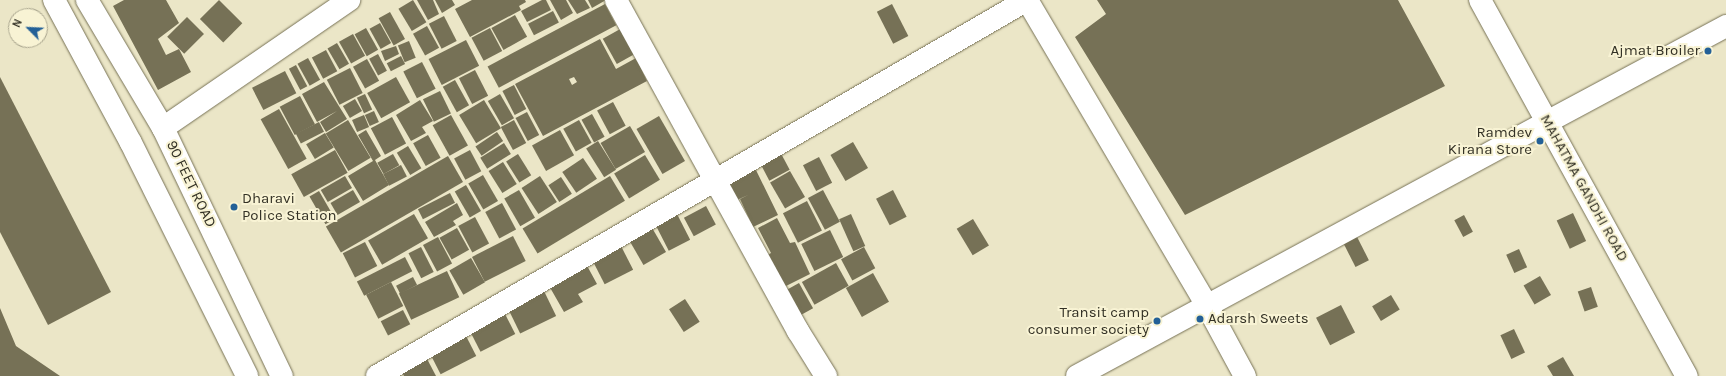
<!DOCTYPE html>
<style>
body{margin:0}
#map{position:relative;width:1726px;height:376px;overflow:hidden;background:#ebe6c7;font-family:Karla,sans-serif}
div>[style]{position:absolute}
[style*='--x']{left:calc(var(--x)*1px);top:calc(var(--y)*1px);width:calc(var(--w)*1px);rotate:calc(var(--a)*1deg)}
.building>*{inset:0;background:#767156;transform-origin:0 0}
.roads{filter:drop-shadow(0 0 1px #777256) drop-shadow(0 0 1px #777256)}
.pedestrian>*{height:22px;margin:-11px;padding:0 11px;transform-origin:11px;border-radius:11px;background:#fff}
.minor>*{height:22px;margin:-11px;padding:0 11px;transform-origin:11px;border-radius:11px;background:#fff}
.secondary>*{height:22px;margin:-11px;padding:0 11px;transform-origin:11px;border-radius:11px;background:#fff}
.dots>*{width:11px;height:11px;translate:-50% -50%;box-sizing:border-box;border:2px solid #f8f3d4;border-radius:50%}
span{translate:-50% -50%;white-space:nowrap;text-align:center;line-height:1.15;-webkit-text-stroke:4px #f8f3d4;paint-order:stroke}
.poi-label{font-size:15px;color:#333125}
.right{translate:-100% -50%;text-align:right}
.left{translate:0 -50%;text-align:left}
.street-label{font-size:15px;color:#333125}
.north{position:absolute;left:8px;top:8px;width:40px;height:40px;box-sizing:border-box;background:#f8f3d4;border:1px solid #a9a58e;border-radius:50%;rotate:294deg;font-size:11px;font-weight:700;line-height:16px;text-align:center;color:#333125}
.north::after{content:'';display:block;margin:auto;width:14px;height:18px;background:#236097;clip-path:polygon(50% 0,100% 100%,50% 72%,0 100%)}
</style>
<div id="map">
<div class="building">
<i style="clip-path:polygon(124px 0,166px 0,179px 23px,158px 39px,166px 55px,179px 49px,191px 72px,158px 90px,113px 6px)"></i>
<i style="left:219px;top:0;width:33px;height:27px;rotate:45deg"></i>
<i style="left:413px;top:0;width:26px;height:17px;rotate:59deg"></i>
<i style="clip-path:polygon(417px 0,433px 0,439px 14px,428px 20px)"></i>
<i style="clip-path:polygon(435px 0,452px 0,455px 5px,442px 13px)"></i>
<i style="clip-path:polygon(472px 0,525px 0,526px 2px,519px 6px,521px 10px,470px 37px,455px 9px)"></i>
<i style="clip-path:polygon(542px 0,546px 0,551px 10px,527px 22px,521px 11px)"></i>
<i style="clip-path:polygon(550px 0,566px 0,573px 13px,561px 20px)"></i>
<i style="clip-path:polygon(568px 0,585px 0,590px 8px,577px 14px)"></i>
<i style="clip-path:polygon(588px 0,606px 0,592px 8px)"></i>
<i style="clip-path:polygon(1097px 0,1398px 0,1445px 86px,1185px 215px,1075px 37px,1106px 14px)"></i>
<i style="left:605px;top:4px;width:24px;height:133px;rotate:62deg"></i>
<i style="left:892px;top:4px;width:36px;height:17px;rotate:63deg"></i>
<i style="left:553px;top:11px;width:13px;height:28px;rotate:63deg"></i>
<i style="left:390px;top:12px;width:31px;height:13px;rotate:61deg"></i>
<i style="left:515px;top:15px;width:25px;height:27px;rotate:61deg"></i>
<i style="left:444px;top:16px;width:28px;height:17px;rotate:63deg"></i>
<i style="left:187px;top:17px;width:24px;height:28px;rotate:45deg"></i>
<i style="left:380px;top:23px;width:23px;height:12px;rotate:61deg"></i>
<i style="left:427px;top:26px;width:25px;height:16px;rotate:61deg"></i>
<i style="left:366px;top:28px;width:25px;height:13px;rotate:61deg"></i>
<i style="left:490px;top:28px;width:26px;height:21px;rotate:62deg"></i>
<i style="left:622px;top:28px;width:29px;height:22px;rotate:61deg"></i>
<i style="left:353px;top:34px;width:25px;height:16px;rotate:61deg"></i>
<i style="clip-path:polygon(evenodd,600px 39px,616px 69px,636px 58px,647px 81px,543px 136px,515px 84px,600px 39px,574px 77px,577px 82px,572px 85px,569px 79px,574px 77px)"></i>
<i style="left:466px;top:40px;width:29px;height:42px;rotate:63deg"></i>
<i style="left:409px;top:41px;width:18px;height:12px;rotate:68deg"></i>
<i style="left:337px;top:43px;width:24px;height:11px;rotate:60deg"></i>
<i style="clip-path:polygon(396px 46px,399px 54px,385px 61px,381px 51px)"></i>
<i style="left:326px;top:50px;width:24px;height:16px;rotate:62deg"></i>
<i style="left:378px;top:54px;width:19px;height:10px;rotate:62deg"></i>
<i style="left:401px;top:56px;width:9px;height:16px;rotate:63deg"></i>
<i style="left:308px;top:58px;width:25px;height:12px;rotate:61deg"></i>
<i style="left:367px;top:59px;width:25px;height:16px;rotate:61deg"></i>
<i style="left:422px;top:62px;width:30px;height:21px;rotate:63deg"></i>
<i style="left:296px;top:65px;width:24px;height:8px;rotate:62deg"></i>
<i style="left:350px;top:68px;width:28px;height:26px;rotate:63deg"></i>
<i style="left:475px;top:70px;width:29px;height:18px;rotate:63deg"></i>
<i style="left:285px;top:71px;width:25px;height:37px;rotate:63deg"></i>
<i style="clip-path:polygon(0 77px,111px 292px,48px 325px,0 232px)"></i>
<i style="left:396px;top:77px;width:29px;height:33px;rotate:61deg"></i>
<i style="left:455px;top:80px;width:29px;height:14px;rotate:61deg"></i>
<i style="clip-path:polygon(324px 82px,347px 119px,326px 132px,320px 122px,337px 111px,317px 122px,302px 94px)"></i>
<i style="left:514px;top:85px;width:27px;height:13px;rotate:63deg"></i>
<i style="left:440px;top:91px;width:25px;height:19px;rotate:64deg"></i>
<i style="left:365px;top:94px;width:17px;height:9px;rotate:65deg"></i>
<i style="left:500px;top:94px;width:28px;height:14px;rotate:60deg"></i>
<i style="left:300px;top:96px;width:32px;height:23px;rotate:62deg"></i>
<i style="left:355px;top:99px;width:14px;height:14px;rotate:60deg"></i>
<i style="clip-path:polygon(420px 100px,433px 121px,422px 127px,426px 133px,411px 141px,396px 115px)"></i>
<i style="left:484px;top:100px;width:33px;height:29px;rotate:59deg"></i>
<i style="left:613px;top:102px;width:27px;height:18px;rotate:62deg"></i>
<i style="left:279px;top:109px;width:57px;height:21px;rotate:61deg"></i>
<i style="left:374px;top:111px;width:12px;height:10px;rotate:66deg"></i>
<i style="left:527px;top:112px;width:26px;height:13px;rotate:62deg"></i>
<i style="left:592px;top:114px;width:26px;height:12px;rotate:61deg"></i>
<i style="left:364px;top:115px;width:13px;height:13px;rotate:67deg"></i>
<i style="left:451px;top:115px;width:35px;height:21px;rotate:61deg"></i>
<i style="left:659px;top:116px;width:52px;height:26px;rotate:60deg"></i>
<i style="left:392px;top:117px;width:30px;height:24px;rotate:62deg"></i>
<i style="left:348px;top:120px;width:44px;height:26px;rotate:59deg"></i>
<i style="left:514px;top:120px;width:26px;height:15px;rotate:62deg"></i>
<i style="left:579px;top:120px;width:26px;height:18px;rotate:61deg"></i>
<i style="left:319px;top:122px;width:11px;height:26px;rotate:63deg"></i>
<i style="left:630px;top:126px;width:30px;height:34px;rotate:60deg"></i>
<i style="clip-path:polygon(366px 130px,381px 156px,375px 160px,389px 185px,363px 201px,348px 176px,373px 161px,358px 135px)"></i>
<i style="left:560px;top:130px;width:29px;height:32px;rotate:61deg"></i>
<i style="left:497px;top:132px;width:11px;height:26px;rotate:56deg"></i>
<i style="left:325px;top:133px;width:17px;height:22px;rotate:59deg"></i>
<i style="left:428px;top:135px;width:26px;height:17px;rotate:61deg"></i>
<i style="left:598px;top:141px;width:34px;height:14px;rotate:58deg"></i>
<i style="left:853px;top:142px;width:30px;height:26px;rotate:60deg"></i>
<i style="left:504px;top:143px;width:13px;height:28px;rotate:58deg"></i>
<i style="left:408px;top:146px;width:26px;height:13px;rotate:59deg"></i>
<i style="left:777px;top:146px;width:27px;height:23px;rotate:62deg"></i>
<i style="left:335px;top:150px;width:26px;height:50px;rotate:61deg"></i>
<i style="left:470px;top:150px;width:24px;height:18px;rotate:62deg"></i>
<i style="left:393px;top:154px;width:13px;height:18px;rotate:61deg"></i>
<i style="left:518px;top:154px;width:25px;height:14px;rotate:58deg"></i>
<i style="left:645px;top:155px;width:29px;height:36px;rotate:59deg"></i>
<i style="left:448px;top:156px;width:30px;height:141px;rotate:60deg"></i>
<i style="left:819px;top:157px;width:29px;height:18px;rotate:63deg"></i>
<i style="left:583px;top:158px;width:25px;height:25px;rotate:56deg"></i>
<i style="left:503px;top:162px;width:26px;height:17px;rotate:58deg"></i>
<i style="left:401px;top:165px;width:13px;height:20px;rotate:63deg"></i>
<i style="clip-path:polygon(754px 166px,778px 215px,753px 227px,740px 199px,748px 195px,737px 200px,727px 179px)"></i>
<i style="left:790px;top:171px;width:30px;height:23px;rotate:60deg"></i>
<i style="left:483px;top:175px;width:30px;height:17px;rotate:60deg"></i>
<i style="left:345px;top:176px;width:14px;height:28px;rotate:60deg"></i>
<i style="left:540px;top:176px;width:31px;height:22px;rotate:57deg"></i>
<i style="left:610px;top:176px;width:29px;height:102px;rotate:59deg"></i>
<i style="left:561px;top:177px;width:20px;height:15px;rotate:57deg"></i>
<i style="left:466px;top:185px;width:30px;height:13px;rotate:60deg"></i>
<i style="left:353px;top:190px;width:14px;height:26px;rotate:60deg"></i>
<i style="left:519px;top:190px;width:32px;height:17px;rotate:60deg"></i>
<i style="left:823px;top:190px;width:36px;height:17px;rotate:62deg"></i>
<i style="left:893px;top:190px;width:30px;height:19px;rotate:63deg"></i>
<i style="left:319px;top:191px;width:32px;height:11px;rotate:60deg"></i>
<i style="left:450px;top:193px;width:11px;height:36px;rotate:63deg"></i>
<i style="left:807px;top:201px;width:33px;height:27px;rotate:63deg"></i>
<i style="clip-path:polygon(457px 203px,463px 215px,453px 221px,456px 225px,434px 237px,425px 222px)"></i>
<i style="left:502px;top:203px;width:30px;height:19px;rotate:62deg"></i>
<i style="left:706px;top:206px;width:21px;height:25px;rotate:62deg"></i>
<i style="left:1573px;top:213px;width:31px;height:18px;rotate:65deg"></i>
<i style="left:414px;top:214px;width:28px;height:53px;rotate:60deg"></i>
<i style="left:677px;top:214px;width:29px;height:24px;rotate:63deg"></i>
<i style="left:851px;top:214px;width:35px;height:13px;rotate:66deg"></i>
<i style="left:1464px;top:215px;width:19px;height:11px;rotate:62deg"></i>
<i style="left:475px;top:217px;width:30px;height:19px;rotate:62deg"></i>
<i style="clip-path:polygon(777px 218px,790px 243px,795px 242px,810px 274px,782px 288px,766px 256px,771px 253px,758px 228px)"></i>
<i style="left:973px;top:219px;width:31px;height:19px;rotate:59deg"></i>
<i style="left:651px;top:226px;width:30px;height:26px;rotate:60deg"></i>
<i style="left:457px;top:228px;width:25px;height:20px;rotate:61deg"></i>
<i style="left:1353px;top:229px;width:35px;height:15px;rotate:63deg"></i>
<i style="left:830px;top:230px;width:30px;height:32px;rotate:64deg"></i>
<i style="left:513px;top:236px;width:28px;height:46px;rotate:63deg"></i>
<i style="left:438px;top:237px;width:30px;height:17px;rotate:62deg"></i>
<i style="left:365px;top:242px;width:27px;height:25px;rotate:63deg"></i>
<i style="left:620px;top:244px;width:29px;height:32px;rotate:63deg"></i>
<i style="left:421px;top:247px;width:28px;height:14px;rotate:63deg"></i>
<i style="left:864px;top:247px;width:24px;height:26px;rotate:62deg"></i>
<i style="left:1519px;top:249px;width:20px;height:14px;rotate:66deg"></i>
<i style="left:405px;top:257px;width:16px;height:54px;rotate:63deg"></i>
<i style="left:471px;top:258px;width:28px;height:25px;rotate:60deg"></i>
<i style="clip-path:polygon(585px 262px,597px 284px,578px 294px,583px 302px,564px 312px,548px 284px)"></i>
<i style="left:836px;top:263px;width:26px;height:39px;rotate:61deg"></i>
<i style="left:447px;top:271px;width:29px;height:53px;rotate:65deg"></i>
<i style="left:873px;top:273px;width:33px;height:31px;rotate:61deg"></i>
<i style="left:1540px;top:276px;width:22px;height:19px;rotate:60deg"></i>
<i style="left:413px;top:277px;width:9px;height:19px;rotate:63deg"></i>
<i style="left:391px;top:282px;width:27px;height:28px;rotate:63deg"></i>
<i style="left:799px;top:283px;width:29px;height:18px;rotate:61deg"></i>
<i style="left:1591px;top:287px;width:21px;height:14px;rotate:71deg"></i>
<i style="left:543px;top:289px;width:30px;height:40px;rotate:64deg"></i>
<i style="left:1391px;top:295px;width:17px;height:22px;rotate:59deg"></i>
<i style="left:685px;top:299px;width:27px;height:19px;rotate:57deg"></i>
<i style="left:1341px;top:305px;width:31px;height:28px;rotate:63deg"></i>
<i style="clip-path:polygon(0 308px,16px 346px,60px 376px,0 376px)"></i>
<i style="left:403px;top:310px;width:16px;height:25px;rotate:63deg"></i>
<i style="left:503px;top:310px;width:27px;height:39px;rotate:63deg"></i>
<i style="left:1514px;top:329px;width:26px;height:15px;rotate:65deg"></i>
<i style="left:464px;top:332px;width:27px;height:40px;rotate:63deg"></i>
<i style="clip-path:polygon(425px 355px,436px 376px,404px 376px,400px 368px)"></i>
<i style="clip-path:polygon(1563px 357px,1574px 376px,1553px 376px,1547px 366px)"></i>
</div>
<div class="roads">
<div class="pedestrian">
<i style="--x:1547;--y:122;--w:203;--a:-28.2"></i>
</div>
<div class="minor">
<i style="--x:616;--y:0;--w:378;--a:61.2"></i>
<i style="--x:798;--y:331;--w:53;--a:58.1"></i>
<i style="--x:1027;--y:0;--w:353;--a:59.5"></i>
<i style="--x:1206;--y:304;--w:82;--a:61.6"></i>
<i style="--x:1480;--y:0;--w:429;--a:61.2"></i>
<i style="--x:163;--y:128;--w:226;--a:-34.5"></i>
<i style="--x:377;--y:376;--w:751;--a:-30.05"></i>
<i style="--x:1077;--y:376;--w:534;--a:-28.39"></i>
</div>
<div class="secondary">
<i style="--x:54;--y:0;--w:162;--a:61.7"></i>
<i style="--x:131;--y:143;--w:260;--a:63.5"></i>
<i style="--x:87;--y:0;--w:149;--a:59.3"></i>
<i style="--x:163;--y:128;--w:275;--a:64.4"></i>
</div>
</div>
<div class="dots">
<i style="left:1708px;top:51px;background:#236097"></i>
<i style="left:1540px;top:141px;background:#236097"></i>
<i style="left:234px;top:207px;background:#236097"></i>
<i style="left:1200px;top:319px;background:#236097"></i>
<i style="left:1157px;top:321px;background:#236097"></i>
</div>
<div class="poi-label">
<span class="right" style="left:1700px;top:51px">Ajmat Broiler</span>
<span class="right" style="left:1532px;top:141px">Ramdev<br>Kirana Store</span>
<span class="left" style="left:242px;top:207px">Dharavi<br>Police Station</span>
<span class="right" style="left:1149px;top:321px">Transit camp<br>consumer society</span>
<span class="left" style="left:1208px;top:319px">Adarsh Sweets</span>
</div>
<div class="street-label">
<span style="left:191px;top:184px;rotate:64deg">90 FEET ROAD</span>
<span style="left:1584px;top:188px;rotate:61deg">MAHATMA GANDHI ROAD</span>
</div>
<div class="north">N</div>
</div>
